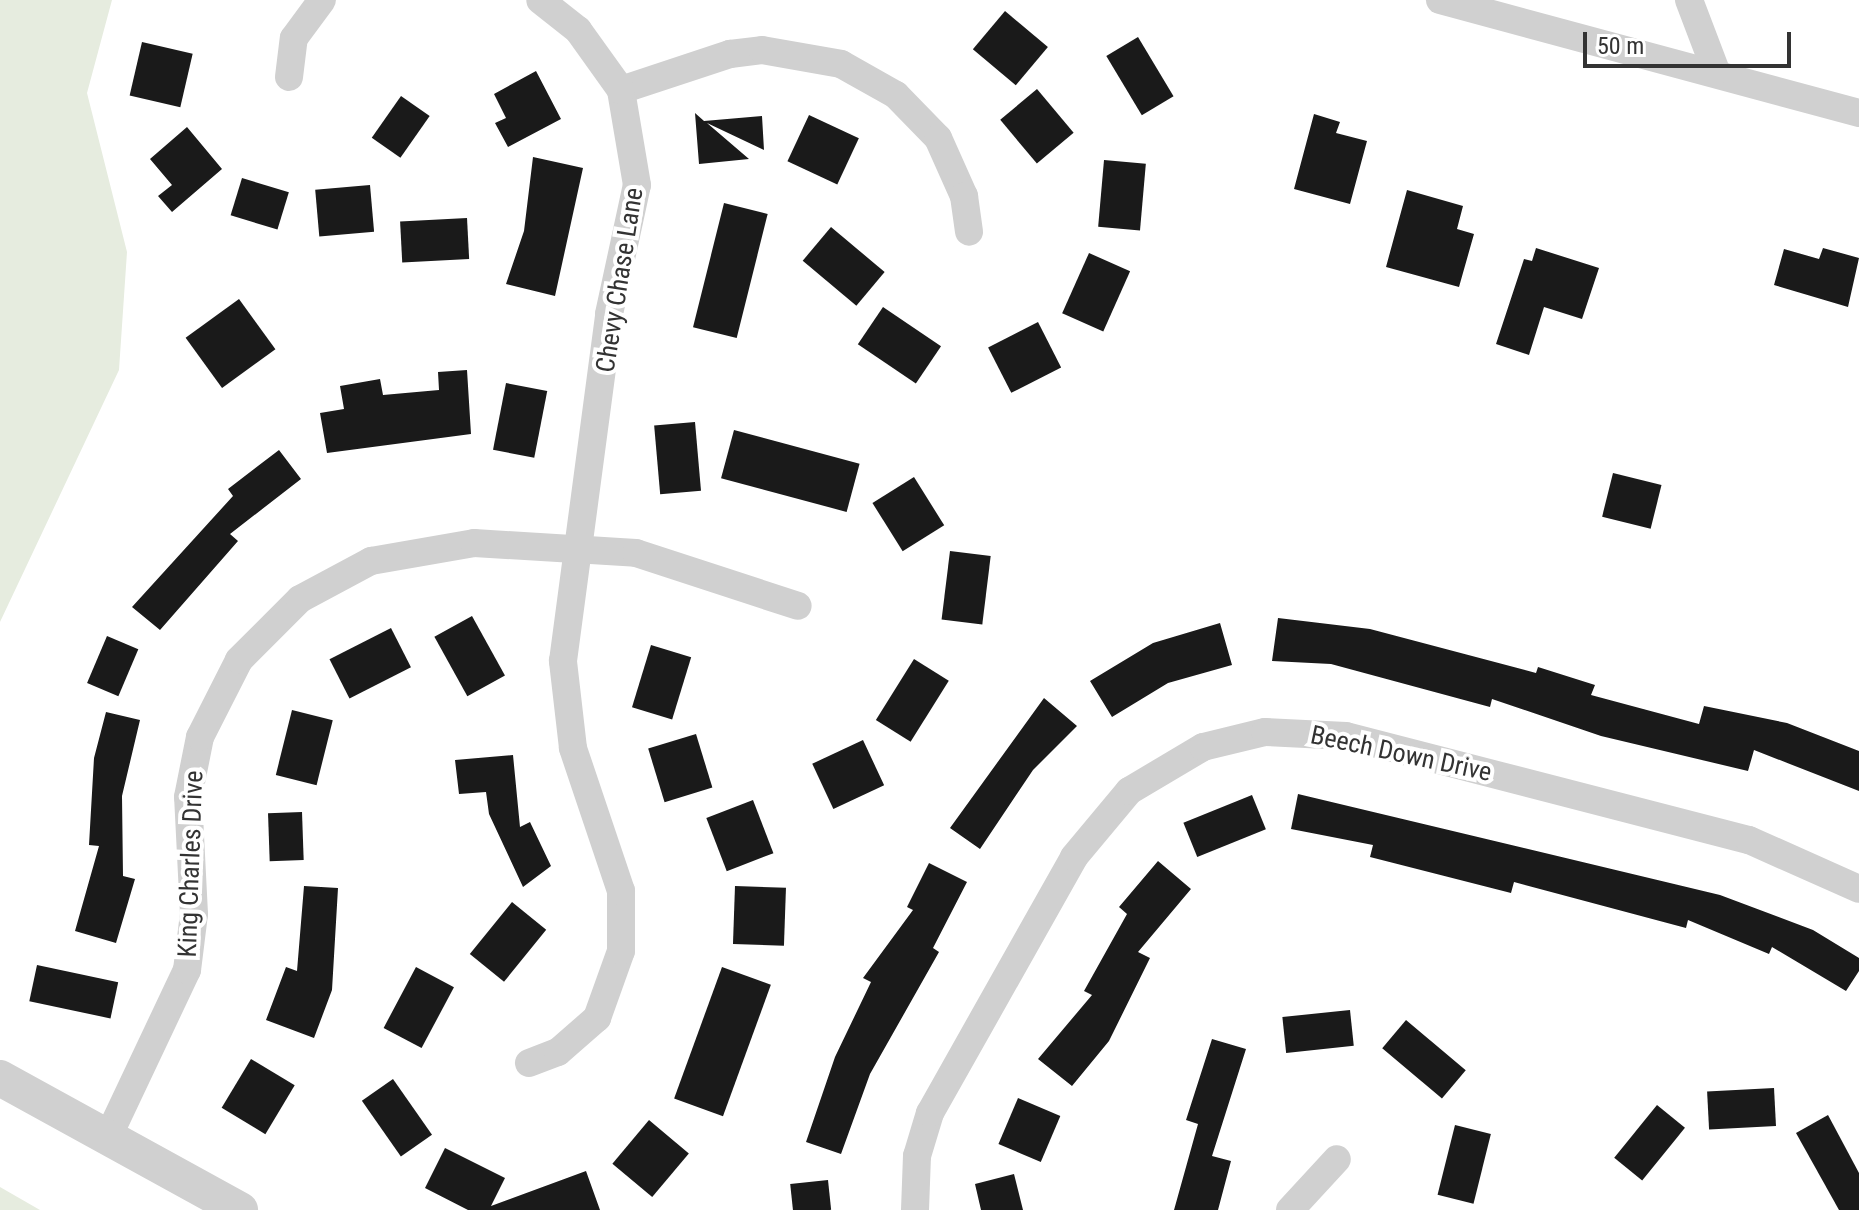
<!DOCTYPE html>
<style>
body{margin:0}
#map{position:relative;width:1859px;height:1210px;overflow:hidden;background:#fff;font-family:"Roboto Condensed",sans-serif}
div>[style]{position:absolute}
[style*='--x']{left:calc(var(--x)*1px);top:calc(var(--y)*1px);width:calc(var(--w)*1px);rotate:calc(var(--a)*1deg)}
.green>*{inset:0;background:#e6ecdf}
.building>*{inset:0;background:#1a1a1a;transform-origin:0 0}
.minor>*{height:28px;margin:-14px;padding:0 14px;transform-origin:14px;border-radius:14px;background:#d0d0d0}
.tertiary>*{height:36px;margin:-18px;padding:0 18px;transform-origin:18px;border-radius:18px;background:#d0d0d0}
span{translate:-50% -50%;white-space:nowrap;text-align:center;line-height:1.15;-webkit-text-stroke:8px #fff;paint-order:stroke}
.street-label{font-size:26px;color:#333}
.scale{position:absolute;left:1583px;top:32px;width:208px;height:36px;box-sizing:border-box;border:4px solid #333;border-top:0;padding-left:10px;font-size:24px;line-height:28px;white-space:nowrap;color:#333;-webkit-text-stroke:6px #fff;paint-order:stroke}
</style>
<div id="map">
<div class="green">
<i style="clip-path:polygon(0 0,112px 0,87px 93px,127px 252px,119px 370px,0 622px)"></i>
<i style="clip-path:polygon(0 1187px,40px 1210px,0 1210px)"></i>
</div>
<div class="building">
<i style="left:1005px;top:11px;width:56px;height:50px;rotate:40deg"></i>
<i style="left:1138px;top:37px;width:69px;height:37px;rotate:59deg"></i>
<i style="left:142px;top:42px;width:52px;height:55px;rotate:13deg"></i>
<i style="clip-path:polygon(536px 71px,561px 119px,508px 147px,495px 123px,506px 118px,494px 94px)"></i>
<i style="left:1037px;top:89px;width:57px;height:48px;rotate:50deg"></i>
<i style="left:401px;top:96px;width:35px;height:51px;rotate:35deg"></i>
<i style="clip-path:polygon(695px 113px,704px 121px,762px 116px,764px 150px,707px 123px,749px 159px,699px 164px)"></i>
<i style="clip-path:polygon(1314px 114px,1340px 122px,1336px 133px,1367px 141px,1350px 204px,1294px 189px)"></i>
<i style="left:809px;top:115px;width:55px;height:51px;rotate:25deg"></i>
<i style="clip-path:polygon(187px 127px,222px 169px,172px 212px,158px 196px,172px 185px,150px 159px)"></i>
<i style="clip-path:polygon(533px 157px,583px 168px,555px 296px,506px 284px,524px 231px)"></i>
<i style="left:1104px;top:160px;width:42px;height:67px;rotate:5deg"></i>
<i style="left:242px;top:178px;width:49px;height:39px;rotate:17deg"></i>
<i style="left:370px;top:185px;width:47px;height:55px;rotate:85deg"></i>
<i style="clip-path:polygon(1407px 190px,1463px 206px,1457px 229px,1474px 234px,1459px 287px,1386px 267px)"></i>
<i style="left:724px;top:203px;width:45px;height:128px;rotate:14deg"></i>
<i style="left:467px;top:218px;width:41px;height:67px;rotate:87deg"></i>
<i style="left:831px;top:227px;width:70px;height:44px;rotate:40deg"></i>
<i style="clip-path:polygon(1536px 248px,1599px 268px,1582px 319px,1544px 307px,1529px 355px,1496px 344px,1524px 259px,1532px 261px)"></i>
<i style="clip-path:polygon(1823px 248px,1859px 258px,1848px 307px,1774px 285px,1784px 249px,1819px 259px)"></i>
<i style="left:1089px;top:253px;width:45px;height:66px;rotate:24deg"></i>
<i style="left:239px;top:299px;width:62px;height:66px;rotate:54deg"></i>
<i style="left:883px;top:307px;width:70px;height:45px;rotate:34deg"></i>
<i style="left:1038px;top:322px;width:51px;height:56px;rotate:63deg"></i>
<i style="clip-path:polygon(467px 370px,471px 434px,327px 453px,320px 413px,344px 409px,340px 386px,380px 379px,383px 395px,439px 390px,438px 372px)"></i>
<i style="left:506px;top:383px;width:42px;height:68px;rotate:11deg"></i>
<i style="left:695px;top:422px;width:69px;height:41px;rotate:85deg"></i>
<i style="left:734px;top:430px;width:130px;height:50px;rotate:15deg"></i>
<i style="clip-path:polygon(279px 450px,301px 479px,230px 534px,238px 541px,160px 630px,132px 607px,233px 496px,228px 489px)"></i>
<i style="left:1613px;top:473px;width:50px;height:45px;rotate:14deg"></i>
<i style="left:914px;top:477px;width:57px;height:49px;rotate:58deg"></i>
<i style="left:950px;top:551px;width:41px;height:69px;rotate:7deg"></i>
<i style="left:472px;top:616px;width:68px;height:43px;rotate:61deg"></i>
<i style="clip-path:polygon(1278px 618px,1370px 629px,1536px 673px,1538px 667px,1595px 685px,1591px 695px,1699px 724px,1704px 706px,1787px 723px,1859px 751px,1859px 791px,1754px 750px,1748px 771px,1601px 736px,1492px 699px,1490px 707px,1331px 664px,1272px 661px)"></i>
<i style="clip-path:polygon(1220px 623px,1232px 665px,1168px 683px,1112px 717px,1090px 681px,1153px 643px)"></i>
<i style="left:391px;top:628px;width:44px;height:69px;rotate:63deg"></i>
<i style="left:107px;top:636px;width:34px;height:51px;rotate:23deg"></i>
<i style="left:651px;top:645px;width:42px;height:65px;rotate:17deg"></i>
<i style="left:914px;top:659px;width:41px;height:72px;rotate:32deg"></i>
<i style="clip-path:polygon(1044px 698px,1077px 726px,1033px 770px,980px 849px,950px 828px)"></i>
<i style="left:292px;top:710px;width:42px;height:67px;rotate:14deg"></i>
<i style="clip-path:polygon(106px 712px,140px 720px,122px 796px,123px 876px,135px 879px,116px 943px,75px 931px,99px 846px,89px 845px,94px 758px)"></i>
<i style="left:696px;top:734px;width:56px;height:50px;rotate:73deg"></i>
<i style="left:863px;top:740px;width:50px;height:56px;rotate:65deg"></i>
<i style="clip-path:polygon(513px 755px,520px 827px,530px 822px,551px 866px,523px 887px,489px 814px,486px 792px,459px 794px,455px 760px)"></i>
<i style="clip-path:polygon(1298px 794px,1720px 895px,1813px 930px,1859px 958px,1859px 971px,1846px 991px,1772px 947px,1769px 954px,1688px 920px,1686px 928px,1514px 882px,1511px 893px,1370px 857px,1373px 845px,1291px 829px)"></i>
<i style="left:1252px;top:795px;width:37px;height:74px;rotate:68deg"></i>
<i style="left:753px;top:800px;width:57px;height:50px;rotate:69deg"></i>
<i style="left:302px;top:812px;width:48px;height:34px;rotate:88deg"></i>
<i style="clip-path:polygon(1158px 861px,1191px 889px,1138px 952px,1150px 958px,1109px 1041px,1072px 1086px,1038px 1059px,1092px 995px,1084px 991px,1127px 914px,1119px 907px)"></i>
<i style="clip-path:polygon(929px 863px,967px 882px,933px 948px,939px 952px,870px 1074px,841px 1154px,806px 1142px,835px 1057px,871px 982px,863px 978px,913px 910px,907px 907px)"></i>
<i style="clip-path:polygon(304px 886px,338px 888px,332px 990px,314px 1038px,266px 1020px,286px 967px,297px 971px)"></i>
<i style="left:735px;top:886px;width:51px;height:58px;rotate:2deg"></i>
<i style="left:512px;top:902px;width:44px;height:67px;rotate:39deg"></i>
<i style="left:37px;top:965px;width:83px;height:37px;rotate:12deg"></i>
<i style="left:416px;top:967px;width:43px;height:69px;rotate:28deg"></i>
<i style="left:722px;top:967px;width:52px;height:140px;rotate:20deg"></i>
<i style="left:1350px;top:1010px;width:36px;height:68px;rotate:84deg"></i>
<i style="left:1406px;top:1020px;width:78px;height:37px;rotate:40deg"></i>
<i style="clip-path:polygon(1212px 1039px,1246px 1049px,1212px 1156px,1231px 1161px,1218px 1210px,1174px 1210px,1198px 1124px,1186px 1120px)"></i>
<i style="left:251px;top:1059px;width:51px;height:57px;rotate:31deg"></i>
<i style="left:393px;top:1079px;width:68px;height:38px;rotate:55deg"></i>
<i style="left:1774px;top:1088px;width:38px;height:67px;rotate:87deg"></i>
<i style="left:1018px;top:1098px;width:46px;height:50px;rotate:23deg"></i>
<i style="left:1657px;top:1105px;width:36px;height:68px;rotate:39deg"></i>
<i style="clip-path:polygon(1828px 1115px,1859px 1173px,1859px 1210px,1839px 1210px,1796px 1133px)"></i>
<i style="left:649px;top:1120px;width:52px;height:57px;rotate:40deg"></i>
<i style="left:1455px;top:1125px;width:37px;height:72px;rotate:14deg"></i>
<i style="clip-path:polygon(445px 1148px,505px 1178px,491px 1206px,586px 1171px,600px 1210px,468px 1210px,425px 1188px)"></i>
<i style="clip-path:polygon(1014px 1174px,1023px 1210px,981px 1210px,975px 1184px)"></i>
<i style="left:828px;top:1180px;width:30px;height:38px;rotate:84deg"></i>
</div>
<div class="minor">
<i style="--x:1440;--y:0;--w:434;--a:15.1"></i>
<i style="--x:1689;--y:0;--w:76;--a:69.2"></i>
<i style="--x:289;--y:77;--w:39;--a:-83"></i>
<i style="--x:294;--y:38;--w:47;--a:-53.6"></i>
<i style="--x:621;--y:90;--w:115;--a:-18.3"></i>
<i style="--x:730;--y:54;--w:32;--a:-7"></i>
<i style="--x:762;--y:50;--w:80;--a:10"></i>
<i style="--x:841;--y:64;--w:63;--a:29.4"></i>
<i style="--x:896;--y:95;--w:60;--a:45.7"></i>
<i style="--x:938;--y:138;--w:64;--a:65.9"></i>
<i style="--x:964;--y:196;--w:36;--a:82"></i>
<i style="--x:529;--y:1063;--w:31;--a:-21"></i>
<i style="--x:558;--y:1052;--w:52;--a:-41.1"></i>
<i style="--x:597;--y:1018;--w:71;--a:-70.3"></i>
<i style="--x:621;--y:951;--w:60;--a:-90"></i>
<i style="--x:621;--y:891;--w:151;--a:-108.6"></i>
<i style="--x:573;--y:748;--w:88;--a:-96.6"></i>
<i style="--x:563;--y:661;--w:350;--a:-82.4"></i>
<i style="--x:609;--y:314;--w:132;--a:-77.8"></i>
<i style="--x:637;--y:185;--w:96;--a:-99.6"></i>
<i style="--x:621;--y:90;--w:74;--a:-125.6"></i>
<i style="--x:578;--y:30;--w:48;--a:-141.7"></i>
<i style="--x:108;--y:1137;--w:185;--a:-64.7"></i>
<i style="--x:187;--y:970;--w:56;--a:-82.9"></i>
<i style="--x:194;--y:914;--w:117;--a:-92.9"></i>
<i style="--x:188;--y:797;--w:61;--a:-78.7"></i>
<i style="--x:200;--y:737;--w:86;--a:-63.1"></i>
<i style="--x:239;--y:660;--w:86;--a:-45"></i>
<i style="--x:300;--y:599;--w:81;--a:-28.2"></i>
<i style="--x:371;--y:561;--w:105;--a:-9.9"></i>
<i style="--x:474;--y:543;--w:162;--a:3.5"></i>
<i style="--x:636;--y:553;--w:170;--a:18.1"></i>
<i style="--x:915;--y:1210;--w:54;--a:-87.9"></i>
<i style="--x:917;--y:1156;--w:45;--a:-73.2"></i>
<i style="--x:930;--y:1113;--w:294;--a:-60.6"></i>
<i style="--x:1074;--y:857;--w:86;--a:-50.2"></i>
<i style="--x:1129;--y:791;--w:86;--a:-30.7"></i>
<i style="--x:1203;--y:747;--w:64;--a:-13.6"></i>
<i style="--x:1265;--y:732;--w:81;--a:2.8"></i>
<i style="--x:1346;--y:736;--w:416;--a:14.5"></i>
<i style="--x:1749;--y:840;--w:120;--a:24"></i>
<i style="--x:1290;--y:1210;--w:69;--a:-47.3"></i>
</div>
<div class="tertiary">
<i style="--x:0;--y:1078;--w:274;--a:28.8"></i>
</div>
<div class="street-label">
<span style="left:620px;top:280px;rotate:-81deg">Chevy Chase Lane</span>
<span style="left:1401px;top:754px;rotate:12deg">Beech Down Drive</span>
<span style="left:191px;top:864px;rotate:-88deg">King Charles Drive</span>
</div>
<div class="scale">50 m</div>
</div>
